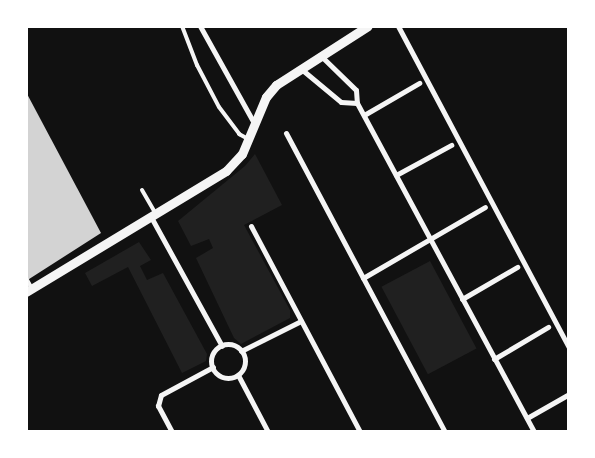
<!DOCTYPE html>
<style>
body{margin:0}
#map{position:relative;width:595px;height:458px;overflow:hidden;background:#111;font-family:Lato,sans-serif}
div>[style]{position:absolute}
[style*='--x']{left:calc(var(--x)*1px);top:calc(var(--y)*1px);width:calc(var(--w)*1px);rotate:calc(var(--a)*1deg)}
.green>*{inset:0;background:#202020;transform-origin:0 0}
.building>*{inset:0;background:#d3d3d3}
.service>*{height:4px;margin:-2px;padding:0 2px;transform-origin:2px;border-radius:2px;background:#f5f5f5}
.minor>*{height:5px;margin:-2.5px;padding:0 2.5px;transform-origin:2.5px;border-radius:2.5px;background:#f5f5f5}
.minor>.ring{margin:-2.5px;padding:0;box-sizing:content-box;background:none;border:5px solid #f5f5f5;border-radius:50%}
.tertiary>*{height:9px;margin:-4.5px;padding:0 4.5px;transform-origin:4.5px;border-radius:4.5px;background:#f5f5f5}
span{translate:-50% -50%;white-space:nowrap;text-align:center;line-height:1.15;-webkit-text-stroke:4.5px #fff;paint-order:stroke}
.frame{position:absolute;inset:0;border:28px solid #fff;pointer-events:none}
</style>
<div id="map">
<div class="green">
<i style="clip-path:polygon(255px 154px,282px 205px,244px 225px,290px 310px,290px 318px,241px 344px,234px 338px,196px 258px,213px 248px,209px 239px,191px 246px,178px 221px,245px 166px)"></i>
<i style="clip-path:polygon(139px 242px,151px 260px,140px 266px,147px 280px,163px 273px,207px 354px,206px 361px,182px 373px,128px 267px,92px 286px,85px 273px)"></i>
<i style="left:430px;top:261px;width:99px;height:55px;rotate:62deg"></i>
</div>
<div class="building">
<i style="clip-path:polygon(26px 92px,101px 233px,26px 281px)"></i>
</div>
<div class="service">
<i style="--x:182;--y:26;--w:42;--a:69"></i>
<i style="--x:197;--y:65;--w:47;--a:62.4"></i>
<i style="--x:219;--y:107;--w:34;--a:53"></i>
<i style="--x:239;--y:134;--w:10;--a:29"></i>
<i style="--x:142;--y:190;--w:28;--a:60"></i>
<i style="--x:26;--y:278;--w:13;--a:61"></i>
</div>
<div class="minor">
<i style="--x:200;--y:26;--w:113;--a:60.9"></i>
<i style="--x:398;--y:26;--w:364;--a:62"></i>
<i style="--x:320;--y:55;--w:50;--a:44.2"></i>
<i style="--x:356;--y:90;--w:13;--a:86"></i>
<i style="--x:357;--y:103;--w:374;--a:61.7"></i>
<i style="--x:300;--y:68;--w:53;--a:39.7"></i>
<i style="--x:341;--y:102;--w:16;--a:4"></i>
<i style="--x:364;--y:115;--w:64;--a:-30.2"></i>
<i style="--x:286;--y:133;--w:339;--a:62"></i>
<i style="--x:396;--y:175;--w:63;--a:-28.6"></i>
<i style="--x:151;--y:217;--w:147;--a:61.2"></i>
<i style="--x:251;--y:226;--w:233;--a:62.1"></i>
<i style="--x:363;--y:278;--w:141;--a:-30.2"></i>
<i style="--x:462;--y:299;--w:64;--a:-30.2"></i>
<i class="ring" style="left:211px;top:344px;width:29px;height:29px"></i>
<i style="--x:241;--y:351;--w:67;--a:-26.6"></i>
<i style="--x:494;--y:359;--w:63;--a:-30.7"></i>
<i style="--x:238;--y:375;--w:64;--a:62.2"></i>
<i style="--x:527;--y:418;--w:48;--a:-29.7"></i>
<i style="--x:172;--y:432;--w:30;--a:-118"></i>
<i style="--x:158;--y:406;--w:11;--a:-75"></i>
<i style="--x:161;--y:395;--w:59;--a:-28.3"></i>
</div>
<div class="tertiary">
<i style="--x:26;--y:292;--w:234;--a:-31.2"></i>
<i style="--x:226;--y:171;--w:23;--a:-47"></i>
<i style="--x:242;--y:154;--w:62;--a:-67.2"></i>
<i style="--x:266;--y:97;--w:16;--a:-50"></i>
<i style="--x:276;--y:85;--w:109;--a:-32.7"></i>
</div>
<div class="frame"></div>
</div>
